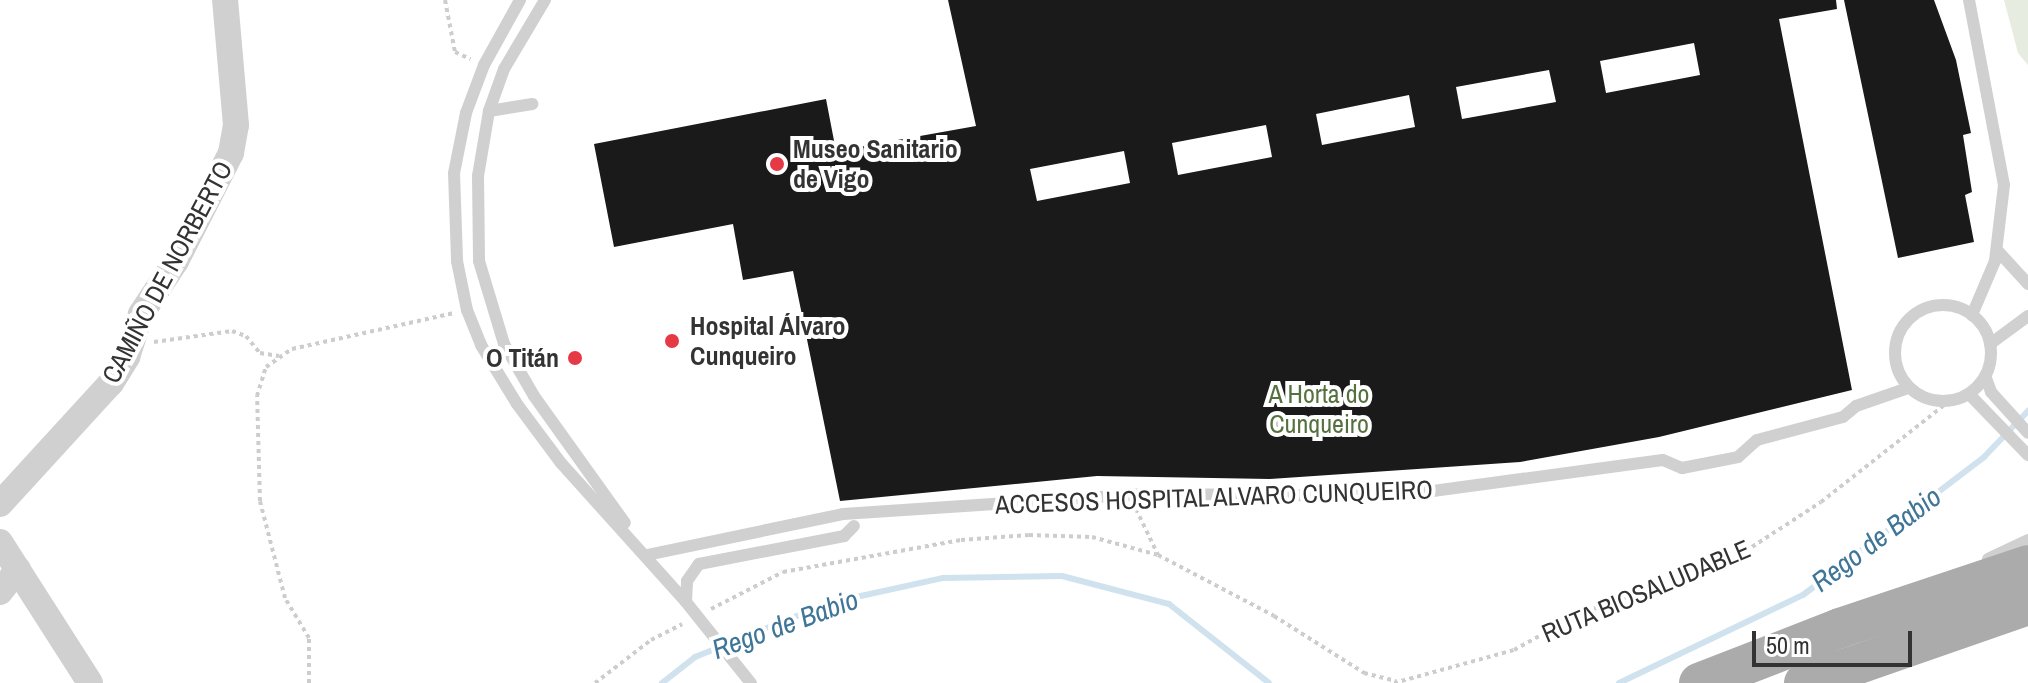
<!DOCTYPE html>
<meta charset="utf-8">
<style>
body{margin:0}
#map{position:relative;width:2028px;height:683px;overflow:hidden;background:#fff;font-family:"Archivo Narrow",sans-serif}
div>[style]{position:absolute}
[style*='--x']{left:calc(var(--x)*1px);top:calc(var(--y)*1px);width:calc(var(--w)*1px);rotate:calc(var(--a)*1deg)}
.green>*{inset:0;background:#e6ecdf}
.stream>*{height:6px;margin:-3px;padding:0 3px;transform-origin:3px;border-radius:3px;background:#cfe2ee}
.building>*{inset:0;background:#1a1a1a}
.path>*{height:4px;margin-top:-2px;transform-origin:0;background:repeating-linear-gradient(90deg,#cdcdcd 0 4px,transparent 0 8px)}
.lane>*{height:12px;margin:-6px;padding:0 6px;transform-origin:6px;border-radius:6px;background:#d0d0d0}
.lane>.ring{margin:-6px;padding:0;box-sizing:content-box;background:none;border:12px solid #d0d0d0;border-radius:50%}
.street>*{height:26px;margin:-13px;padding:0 13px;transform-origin:13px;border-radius:13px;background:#d0d0d0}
.primary>*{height:40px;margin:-20px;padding:0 20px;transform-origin:20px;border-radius:20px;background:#ababab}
.lane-bridge>*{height:12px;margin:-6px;padding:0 6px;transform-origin:6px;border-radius:6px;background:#d0d0d0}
.dots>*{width:22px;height:22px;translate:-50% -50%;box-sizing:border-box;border:4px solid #fff;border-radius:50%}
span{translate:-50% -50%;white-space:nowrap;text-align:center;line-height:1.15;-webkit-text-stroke:8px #fff;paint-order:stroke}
.poi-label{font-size:26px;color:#333;font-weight:700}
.left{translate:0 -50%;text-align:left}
.right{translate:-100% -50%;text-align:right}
.street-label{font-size:26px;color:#333}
.park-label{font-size:26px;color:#56703f}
.water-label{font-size:28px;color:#3f7597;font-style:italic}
.scale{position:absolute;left:1752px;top:631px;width:160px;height:36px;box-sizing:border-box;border:4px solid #333;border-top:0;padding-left:10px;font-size:24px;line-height:28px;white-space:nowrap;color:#333;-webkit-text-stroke:6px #fff;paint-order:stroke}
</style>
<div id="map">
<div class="green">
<i style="clip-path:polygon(2004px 0,2028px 0,2028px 65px,2018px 53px)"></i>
</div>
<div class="stream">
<i style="--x:662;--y:683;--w:42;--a:-38.2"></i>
<i style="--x:695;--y:657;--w:144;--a:-21.9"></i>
<i style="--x:829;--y:603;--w:117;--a:-12.4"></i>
<i style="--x:943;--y:578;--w:119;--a:-1"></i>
<i style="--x:1062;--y:576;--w:111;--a:14.7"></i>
<i style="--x:1169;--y:604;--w:127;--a:38.3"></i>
<i style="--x:1619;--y:683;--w:204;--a:-25.6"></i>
<i style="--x:1803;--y:595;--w:228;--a:-37.3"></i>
<i style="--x:1984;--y:457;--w:64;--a:-46.3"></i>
</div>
<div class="building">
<i style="clip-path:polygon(evenodd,948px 0,1836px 0,1837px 9px,1779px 19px,1852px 390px,1659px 437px,1520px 462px,1270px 479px,1097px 476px,840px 501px,793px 271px,743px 280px,733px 224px,614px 247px,594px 144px,826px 99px,836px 151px,976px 126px,948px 0,1694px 43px,1700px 75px,1606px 93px,1600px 61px,1694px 43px,948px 0,1549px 70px,1556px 102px,1462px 119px,1456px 87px,1549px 70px,948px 0,1409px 95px,1415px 127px,1322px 145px,1316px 114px,1409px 95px,948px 0,1266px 125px,1272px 157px,1178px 175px,1172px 143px,1266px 125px,948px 0,1124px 151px,1130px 183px,1037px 201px,1030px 169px,1124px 151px)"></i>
<i style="clip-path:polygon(1844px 0,1934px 0,1956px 60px,1971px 133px,1963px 135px,1972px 192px,1965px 195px,1974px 242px,1898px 258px)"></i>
</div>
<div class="path">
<i style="--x:445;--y:0;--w:53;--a:79.1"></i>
<i style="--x:455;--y:52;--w:17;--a:25"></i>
<i style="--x:154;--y:342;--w:79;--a:-8"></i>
<i style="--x:232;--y:331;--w:15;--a:20"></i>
<i style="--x:246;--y:336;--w:22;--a:51"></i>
<i style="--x:260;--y:353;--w:19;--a:9"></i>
<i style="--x:1136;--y:509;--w:51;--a:64.4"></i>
<i style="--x:1158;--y:555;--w:131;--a:27.7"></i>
<i style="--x:1274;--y:616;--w:107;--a:32.3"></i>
<i style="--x:1364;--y:673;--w:33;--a:14"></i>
<i style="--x:711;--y:609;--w:81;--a:-27.2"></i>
<i style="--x:783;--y:572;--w:181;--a:-10.2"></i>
<i style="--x:961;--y:540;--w:68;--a:-4.2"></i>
<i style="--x:1029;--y:535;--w:63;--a:1.8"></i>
<i style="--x:1092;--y:537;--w:68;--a:15.3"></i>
<i style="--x:309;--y:683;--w:45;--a:-90"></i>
<i style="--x:309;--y:638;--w:47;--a:-121"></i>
<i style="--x:285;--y:598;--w:100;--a:-104.5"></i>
<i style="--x:260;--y:501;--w:105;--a:-91.6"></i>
<i style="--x:257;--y:396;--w:30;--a:-73"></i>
<i style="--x:266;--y:367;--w:32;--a:-35"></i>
<i style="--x:292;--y:349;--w:166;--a:-12.5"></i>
<i style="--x:595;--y:683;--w:71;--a:-37.5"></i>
<i style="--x:651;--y:640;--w:35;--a:-27"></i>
<i style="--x:1394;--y:683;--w:124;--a:-15.4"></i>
<i style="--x:1514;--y:650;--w:74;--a:-29"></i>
<i style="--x:1579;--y:614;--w:162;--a:-19.4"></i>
<i style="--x:1732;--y:560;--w:106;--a:-33.1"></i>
<i style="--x:1821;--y:502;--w:167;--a:-38.2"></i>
</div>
<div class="lane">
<i style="--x:520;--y:0;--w:74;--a:119"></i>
<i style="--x:484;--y:65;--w:51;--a:110.6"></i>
<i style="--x:466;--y:113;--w:61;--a:101.3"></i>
<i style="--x:454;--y:173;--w:88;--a:88"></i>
<i style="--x:457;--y:261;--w:50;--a:78.5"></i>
<i style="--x:467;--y:310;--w:38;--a:68"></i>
<i style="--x:481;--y:345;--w:69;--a:58.6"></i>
<i style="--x:517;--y:404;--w:74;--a:53.3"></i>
<i style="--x:561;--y:463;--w:187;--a:48"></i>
<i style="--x:545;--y:0;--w:80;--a:120.7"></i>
<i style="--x:504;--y:69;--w:45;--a:109.7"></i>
<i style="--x:489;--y:111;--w:66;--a:99.6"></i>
<i style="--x:478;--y:176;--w:85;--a:89.3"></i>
<i style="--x:479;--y:261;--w:87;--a:73.2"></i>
<i style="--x:504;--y:344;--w:60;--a:60"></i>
<i style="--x:534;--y:396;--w:156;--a:54.4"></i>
<i style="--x:1969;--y:0;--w:188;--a:79.3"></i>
<i style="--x:2004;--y:185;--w:77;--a:96.8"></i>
<i style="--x:1995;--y:261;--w:59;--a:113.1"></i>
<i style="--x:489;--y:111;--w:44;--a:-9.2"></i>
<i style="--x:1997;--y:250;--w:46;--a:47.6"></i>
<i class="ring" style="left:1895px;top:305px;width:84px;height:84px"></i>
<i style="--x:1990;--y:344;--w:47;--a:-36.4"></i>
<i style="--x:1986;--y:378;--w:15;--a:70"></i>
<i style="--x:1991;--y:392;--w:55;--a:47.9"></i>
<i style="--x:1969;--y:394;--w:85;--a:46"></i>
<i style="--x:647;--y:555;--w:200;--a:-11.8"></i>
<i style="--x:843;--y:514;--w:299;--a:-3.8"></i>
<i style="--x:1141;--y:494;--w:255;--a:0.4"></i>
<i style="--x:1396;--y:496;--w:269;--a:-7.7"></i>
<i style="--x:1663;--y:460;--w:21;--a:23"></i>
<i style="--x:1682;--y:468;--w:57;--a:-11.1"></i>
<i style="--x:1738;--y:457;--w:25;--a:-42"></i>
<i style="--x:1757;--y:440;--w:89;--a:-15"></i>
<i style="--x:1843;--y:417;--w:17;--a:-40"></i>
<i style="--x:1856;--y:406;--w:55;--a:-19.1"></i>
<i style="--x:1988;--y:559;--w:44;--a:-25.4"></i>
<i style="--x:686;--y:602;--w:21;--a:-87"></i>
<i style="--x:687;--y:581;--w:21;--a:-55"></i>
<i style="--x:699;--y:564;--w:148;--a:-10.9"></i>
<i style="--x:844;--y:536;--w:14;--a:-45"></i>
</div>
<div class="street">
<i style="--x:0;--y:504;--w:164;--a:-47.5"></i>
<i style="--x:111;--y:383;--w:31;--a:-58"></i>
<i style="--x:127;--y:357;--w:45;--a:-72"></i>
<i style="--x:141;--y:314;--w:64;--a:-56.6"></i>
<i style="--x:176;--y:261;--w:121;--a:-63"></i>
<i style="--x:231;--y:153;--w:28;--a:-80"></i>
<i style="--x:236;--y:125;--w:125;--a:-95"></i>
<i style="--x:0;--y:542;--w:167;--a:57.4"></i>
<i style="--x:0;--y:592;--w:29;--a:-52"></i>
</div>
<div class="primary">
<i style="--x:1699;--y:683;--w:151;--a:-21.3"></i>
<i style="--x:1840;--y:628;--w:198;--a:-18.5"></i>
<i style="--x:1804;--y:683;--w:237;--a:-19.2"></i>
</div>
<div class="lane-bridge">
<i style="--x:686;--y:602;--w:104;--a:51.3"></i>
</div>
<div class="dots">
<i style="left:777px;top:164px;background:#e63946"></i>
<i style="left:672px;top:341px;background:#e63946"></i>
<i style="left:575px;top:358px;background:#e63946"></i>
</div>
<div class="poi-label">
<span class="left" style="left:793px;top:164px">Museo Sanitario<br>de Vigo</span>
<span class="left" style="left:690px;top:341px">Hospital Álvaro<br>Cunqueiro</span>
<span class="right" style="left:559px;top:358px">O Titán</span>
</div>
<div class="street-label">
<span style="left:167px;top:272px;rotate:-62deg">CAMIÑO DE NORBERTO</span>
<span style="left:1214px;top:497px;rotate:-2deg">ACCESOS HOSPITAL ALVARO CUNQUEIRO</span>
<span style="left:1646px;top:591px;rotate:-23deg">RUTA BIOSALUDABLE</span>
</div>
<div class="park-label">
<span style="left:1319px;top:409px">A Horta do<br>Cunqueiro</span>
</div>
<div class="water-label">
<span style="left:1876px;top:539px;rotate:-37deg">Rego de Babio</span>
<span style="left:785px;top:624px;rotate:-20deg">Rego de Babio</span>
</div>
<div class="scale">50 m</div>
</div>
